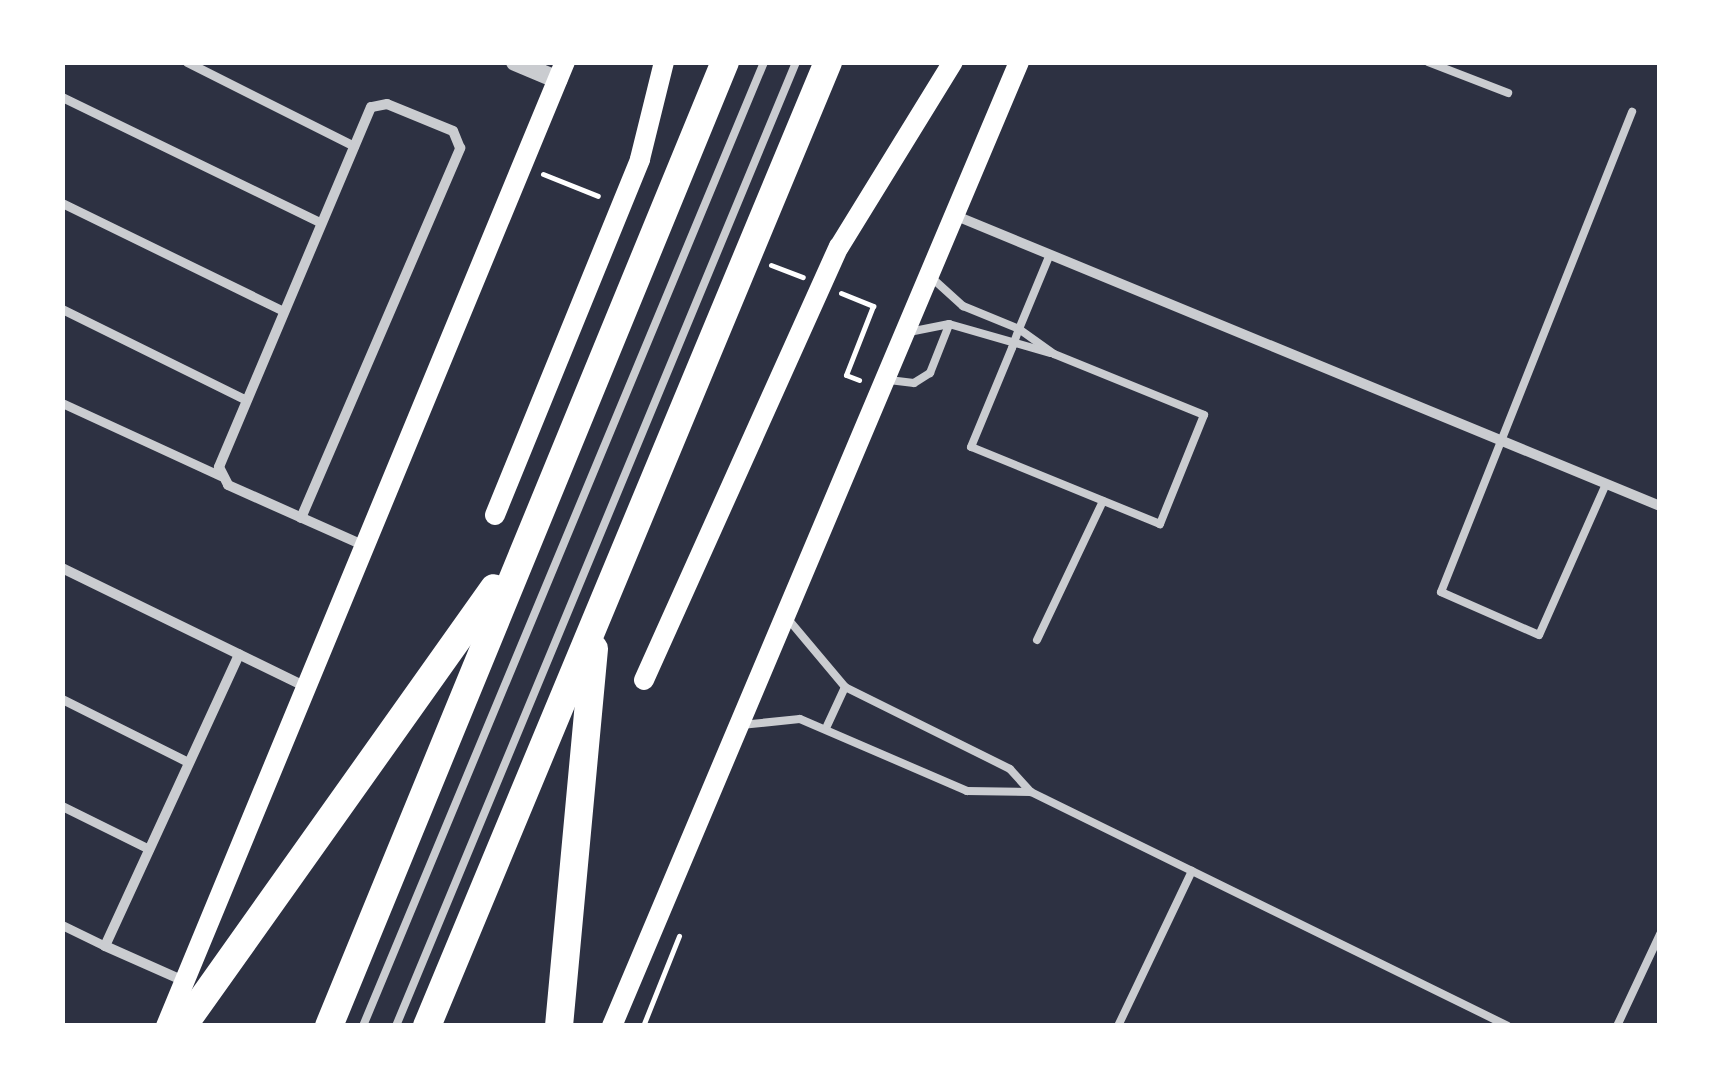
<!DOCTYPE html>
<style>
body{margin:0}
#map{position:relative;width:1722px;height:1088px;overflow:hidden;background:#2d3142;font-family:Barlow,sans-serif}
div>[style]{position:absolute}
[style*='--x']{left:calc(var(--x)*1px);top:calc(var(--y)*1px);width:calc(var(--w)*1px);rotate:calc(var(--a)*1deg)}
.path>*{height:5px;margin:-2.5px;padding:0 2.5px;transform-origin:2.5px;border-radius:2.5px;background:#fff}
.service>*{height:8px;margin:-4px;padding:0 4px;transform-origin:4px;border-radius:4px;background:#caccd0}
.pedestrian>*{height:9px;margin:-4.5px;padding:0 4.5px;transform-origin:4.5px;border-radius:4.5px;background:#caccd0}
.minor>*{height:10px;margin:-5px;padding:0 5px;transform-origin:5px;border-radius:5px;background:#caccd0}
.tertiary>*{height:18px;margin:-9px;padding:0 9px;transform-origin:9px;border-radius:9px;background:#caccd0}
.secondary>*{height:20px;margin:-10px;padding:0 10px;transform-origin:10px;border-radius:10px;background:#fff}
.motorway>*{height:28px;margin:-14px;padding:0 14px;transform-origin:14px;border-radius:14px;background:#fff}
span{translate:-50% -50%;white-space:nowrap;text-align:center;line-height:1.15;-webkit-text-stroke:10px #fff;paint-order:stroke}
.frame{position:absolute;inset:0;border:65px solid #fff;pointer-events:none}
</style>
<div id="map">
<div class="path">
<i style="--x:543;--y:174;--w:59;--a:21.8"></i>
<i style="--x:771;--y:265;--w:34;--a:21"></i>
<i style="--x:841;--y:293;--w:35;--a:22"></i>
<i style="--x:873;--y:306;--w:74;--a:111.4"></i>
<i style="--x:846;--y:375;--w:14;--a:21"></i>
<i style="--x:643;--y:1026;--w:97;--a:-68.2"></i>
</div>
<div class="service">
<i style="--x:1428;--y:62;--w:86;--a:21.2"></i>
<i style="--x:932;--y:278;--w:42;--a:42.1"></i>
<i style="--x:963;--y:306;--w:61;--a:22.3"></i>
<i style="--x:1019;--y:329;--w:43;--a:35.5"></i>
<i style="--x:1054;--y:354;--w:162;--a:22.1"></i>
<i style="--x:1204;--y:415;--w:118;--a:112"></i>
<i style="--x:1160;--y:524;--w:204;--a:-157.8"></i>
<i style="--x:971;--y:447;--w:107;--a:-67.5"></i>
<i style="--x:1012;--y:348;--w:20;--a:-70"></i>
<i style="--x:1019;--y:329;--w:81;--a:-67.5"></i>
<i style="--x:909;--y:332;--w:41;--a:-11.3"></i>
<i style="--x:949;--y:324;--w:105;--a:16"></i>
<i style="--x:889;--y:380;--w:25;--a:7"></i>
<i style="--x:914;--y:383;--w:19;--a:-32"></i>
<i style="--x:930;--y:373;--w:52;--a:-68.4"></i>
<i style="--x:1606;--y:484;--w:165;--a:113.9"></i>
<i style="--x:1539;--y:635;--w:107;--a:-156.3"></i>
<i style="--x:1441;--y:592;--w:517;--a:-68.3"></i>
<i style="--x:788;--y:619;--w:89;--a:50"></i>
<i style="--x:845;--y:687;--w:184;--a:26.4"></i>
<i style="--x:1010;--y:769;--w:31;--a:48"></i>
<i style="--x:1031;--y:792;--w:531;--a:26.13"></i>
<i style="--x:1037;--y:640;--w:154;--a:-64.6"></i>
<i style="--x:741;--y:725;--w:59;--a:-5.8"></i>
<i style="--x:800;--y:719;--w:182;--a:23.3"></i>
<i style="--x:967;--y:791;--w:64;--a:0.9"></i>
<i style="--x:827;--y:726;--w:43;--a:-65.2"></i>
<i style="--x:363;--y:1026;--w:1044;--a:-67.41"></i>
<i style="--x:396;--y:1026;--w:1044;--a:-67.46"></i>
<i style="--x:1118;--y:1026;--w:172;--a:-64.5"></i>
<i style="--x:1617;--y:1026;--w:102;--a:-64.9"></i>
</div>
<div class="pedestrian">
<i style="--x:187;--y:62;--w:187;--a:26.7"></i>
<i style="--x:62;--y:97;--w:287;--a:25.9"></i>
<i style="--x:62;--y:203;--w:244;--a:26"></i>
<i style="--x:62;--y:309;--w:201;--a:26.3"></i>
<i style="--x:62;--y:403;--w:175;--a:24.7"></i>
<i style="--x:62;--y:699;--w:141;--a:26.6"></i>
<i style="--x:62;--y:806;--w:97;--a:26.3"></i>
<i style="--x:62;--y:925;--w:48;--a:26"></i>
</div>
<div class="minor">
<i style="--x:954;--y:215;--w:764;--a:22.4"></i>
<i style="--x:301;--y:518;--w:403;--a:-66.7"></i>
<i style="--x:460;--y:148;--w:18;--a:-112"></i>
<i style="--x:453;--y:131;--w:71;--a:-157.8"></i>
<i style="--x:387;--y:104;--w:16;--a:169"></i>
<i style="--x:371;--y:107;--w:391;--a:112.9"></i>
<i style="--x:219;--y:467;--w:20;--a:63"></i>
<i style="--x:228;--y:485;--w:150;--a:24"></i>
<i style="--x:62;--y:568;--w:271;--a:26"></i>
<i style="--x:184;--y:981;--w:86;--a:-156.1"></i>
<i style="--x:105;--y:946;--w:321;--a:-65.3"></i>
</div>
<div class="tertiary">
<i style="--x:515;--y:62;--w:47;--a:22.7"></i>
</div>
<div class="secondary">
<i style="--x:495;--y:515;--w:384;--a:-67.8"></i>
<i style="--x:640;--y:159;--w:100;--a:-76.1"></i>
<i style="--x:644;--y:680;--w:475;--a:-65.8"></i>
<i style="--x:839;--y:247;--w:217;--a:-58.4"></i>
<i style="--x:166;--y:1026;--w:1043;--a:-67.52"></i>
<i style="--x:612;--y:1026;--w:1046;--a:-67.11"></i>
</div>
<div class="motorway">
<i style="--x:183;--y:1026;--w:537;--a:-54.62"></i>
<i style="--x:329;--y:1026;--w:1042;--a:-67.67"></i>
<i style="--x:427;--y:1026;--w:1044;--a:-67.41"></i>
<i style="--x:559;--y:1026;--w:379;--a:-84.7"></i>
</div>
<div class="frame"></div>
</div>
